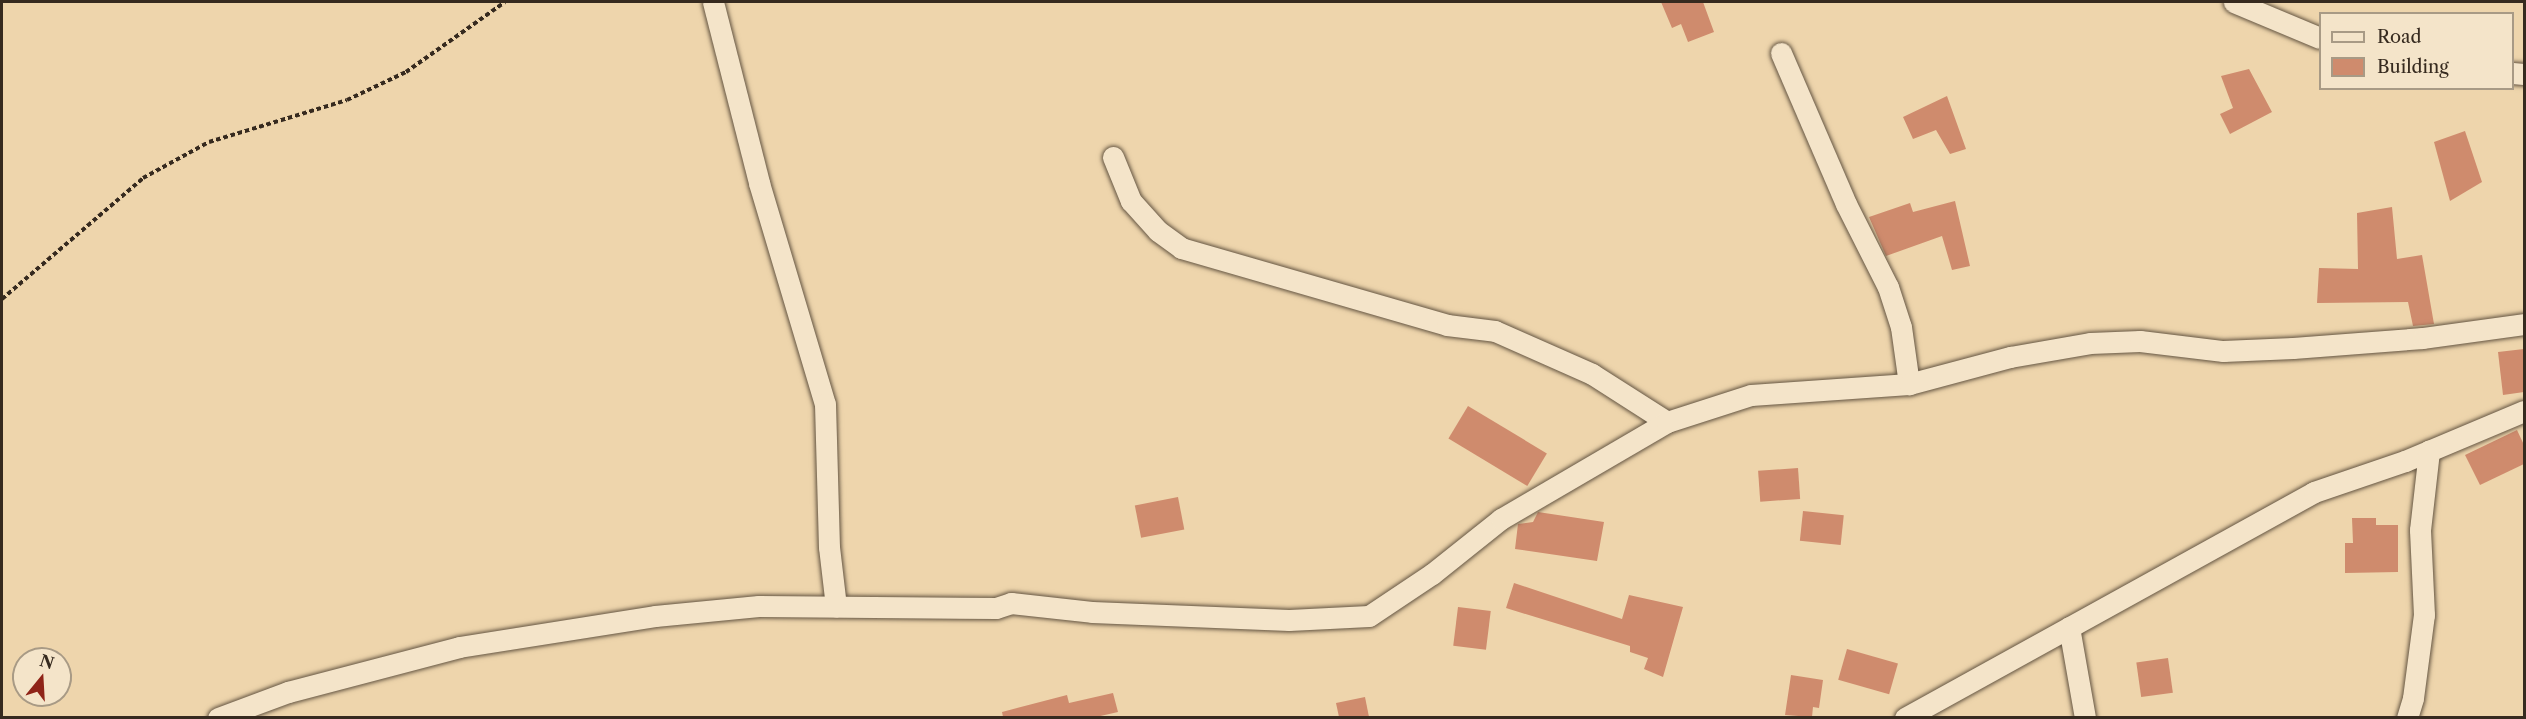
<!DOCTYPE html>
<style>
body{margin:0}
#map{position:relative;width:2526px;height:719px;overflow:hidden;background:#eed5ac;font-family:"Libre Caslon Text",serif}
div>[style]{position:absolute}
[style*='--x']{left:calc(var(--x)*1px);top:calc(var(--y)*1px);width:calc(var(--w)*1px);rotate:calc(var(--a)*1deg)}
.building>*{inset:0;background:#cf8b6d;transform-origin:0 0}
.path>*{height:4px;margin-top:-2px;transform-origin:0;background:repeating-linear-gradient(90deg,#362a1f 0 4.5px,transparent 0 7.5px)}
.roads{filter:drop-shadow(0 0 2px #645542) drop-shadow(0 0 2px #645542)}
.minor>*{height:21px;margin:-10.5px;padding:0 10.5px;transform-origin:10.5px;border-radius:10.5px;background:#f4e4c9}
span{translate:-50% -50%;white-space:nowrap;text-align:center;line-height:1.15;-webkit-text-stroke:4.5px #f4e4c9;paint-order:stroke}
.frame{position:absolute;inset:0;border:3px solid #362a1f;pointer-events:none}
.legend{position:absolute;left:2319px;top:12px;width:195px;height:78px;box-sizing:border-box;background:#f4e4c9;border:2px solid #a89a85;margin:0;padding:8px 10px;list-style:none;font-size:18px;color:#362a1f}
.legend li{display:flex;align-items:center;gap:12px;height:30px}
.legend b{width:30px;border:2px solid #a89a85}
.north{position:absolute;left:12px;top:647px;width:60px;height:60px;box-sizing:border-box;background:#f4e4c9;border:2px solid #a89a85;border-radius:50%;rotate:18deg;font-size:16px;font-weight:700;line-height:24px;text-align:center;color:#362a1f}
.north::after{content:'';display:block;margin:auto;width:21px;height:27px;background:#8f2418;clip-path:polygon(50% 0,100% 100%,50% 72%,0 100%)}
</style>
<div id="map">
<div class="building">
<i style="clip-path:polygon(1661px 2px,1703px 2px,1714px 32px,1688px 42px,1681px 24px,1672px 28px)"></i>
<i style="clip-path:polygon(2249px 69px,2272px 112px,2230px 134px,2220px 114px,2233px 108px,2221px 76px)"></i>
<i style="clip-path:polygon(1947px 96px,1966px 149px,1950px 154px,1936px 130px,1913px 139px,1903px 117px)"></i>
<i style="clip-path:polygon(2465px 131px,2482px 182px,2450px 201px,2434px 142px)"></i>
<i style="clip-path:polygon(1955px 201px,1970px 266px,1952px 270px,1942px 236px,1886px 256px,1869px 217px,1910px 203px,1913px 212px)"></i>
<i style="clip-path:polygon(2392px 207px,2397px 259px,2422px 255px,2434px 324px,2413px 326px,2408px 302px,2317px 303px,2319px 268px,2358px 269px,2357px 213px)"></i>
<i style="clip-path:polygon(2524px 349px,2524px 392px,2503px 395px,2498px 352px)"></i>
<i style="left:1468px;top:406px;width:92px;height:38px;rotate:31deg"></i>
<i style="clip-path:polygon(2517px 430px,2524px 445px,2524px 464px,2480px 485px,2465px 455px)"></i>
<i style="left:1798px;top:468px;width:31px;height:40px;rotate:86deg"></i>
<i style="left:1178px;top:497px;width:33px;height:44px;rotate:79deg"></i>
<i style="left:1803px;top:511px;width:41px;height:30px;rotate:6deg"></i>
<i style="clip-path:polygon(1538px 512px,1604px 522px,1597px 561px,1515px 549px,1518px 524px,1533px 522px)"></i>
<i style="clip-path:polygon(2352px 518px,2376px 518px,2376px 525px,2398px 525px,2398px 572px,2345px 573px,2345px 543px,2353px 543px)"></i>
<i style="clip-path:polygon(1514px 583px,1622px 619px,1629px 595px,1683px 607px,1663px 677px,1644px 669px,1648px 658px,1630px 652px,1630px 646px,1506px 608px)"></i>
<i style="left:1458px;top:607px;width:33px;height:39px;rotate:7deg"></i>
<i style="left:1847px;top:649px;width:53px;height:32px;rotate:16deg"></i>
<i style="left:2168px;top:658px;width:35px;height:32px;rotate:82deg"></i>
<i style="clip-path:polygon(1791px 675px,1823px 680px,1819px 708px,1813px 707px,1812px 717px,1785px 715px)"></i>
<i style="clip-path:polygon(1113px 693px,1118px 712px,1096px 717px,1003px 717px,1002px 712px,1067px 695px,1069px 703px)"></i>
<i style="clip-path:polygon(1365px 697px,1369px 717px,1339px 717px,1336px 703px)"></i>
</div>
<div class="path">
<i style="--x:2;--y:299;--w:186;--a:-40.6"></i>
<i style="--x:143;--y:178;--w:75;--a:-28.6"></i>
<i style="--x:209;--y:142;--w:144;--a:-16.9"></i>
<i style="--x:347;--y:100;--w:65;--a:-25.4"></i>
<i style="--x:406;--y:72;--w:121;--a:-35.3"></i>
</div>
<div class="roads">
<div class="minor">
<i style="--x:713;--y:2;--w:187;--a:75.7"></i>
<i style="--x:759;--y:183;--w:231;--a:73.4"></i>
<i style="--x:825;--y:404;--w:143;--a:88.4"></i>
<i style="--x:829;--y:547;--w:60;--a:83.3"></i>
<i style="--x:2234;--y:2;--w:93;--a:22.7"></i>
<i style="--x:1781;--y:53;--w:164;--a:66.7"></i>
<i style="--x:1846;--y:204;--w:93;--a:63.2"></i>
<i style="--x:1888;--y:287;--w:42;--a:72"></i>
<i style="--x:1901;--y:327;--w:58;--a:82"></i>
<i style="--x:2512;--y:73;--w:12;--a:5"></i>
<i style="--x:1113;--y:157;--w:48;--a:67.8"></i>
<i style="--x:1131;--y:201;--w:40;--a:48"></i>
<i style="--x:1158;--y:231;--w:29;--a:36"></i>
<i style="--x:1181;--y:248;--w:277;--a:16.1"></i>
<i style="--x:1447;--y:325;--w:48;--a:7.1"></i>
<i style="--x:1495;--y:331;--w:106;--a:23.9"></i>
<i style="--x:1592;--y:374;--w:89;--a:32.6"></i>
<i style="--x:2069;--y:627;--w:92;--a:80"></i>
<i style="--x:218;--y:718;--w:75;--a:-20.4"></i>
<i style="--x:288;--y:692;--w:177;--a:-14.7"></i>
<i style="--x:459;--y:647;--w:198;--a:-9"></i>
<i style="--x:655;--y:616;--w:104;--a:-5.5"></i>
<i style="--x:759;--y:606;--w:237;--a:0.5"></i>
<i style="--x:996;--y:608;--w:16;--a:-18"></i>
<i style="--x:1011;--y:603;--w:81;--a:6.3"></i>
<i style="--x:1092;--y:612;--w:197;--a:2.3"></i>
<i style="--x:1289;--y:620;--w:80;--a:-2.9"></i>
<i style="--x:1369;--y:616;--w:76;--a:-33.7"></i>
<i style="--x:1432;--y:574;--w:88;--a:-38.6"></i>
<i style="--x:1501;--y:519;--w:192;--a:-30.3"></i>
<i style="--x:1667;--y:422;--w:88;--a:-17.8"></i>
<i style="--x:1751;--y:395;--w:158;--a:-4"></i>
<i style="--x:1909;--y:384;--w:105;--a:-15"></i>
<i style="--x:2010;--y:357;--w:81;--a:-9.9"></i>
<i style="--x:2090;--y:343;--w:50;--a:-2.3"></i>
<i style="--x:2140;--y:341;--w:84;--a:6.9"></i>
<i style="--x:2223;--y:351;--w:70;--a:-2.5"></i>
<i style="--x:2293;--y:348;--w:130;--a:-4.4"></i>
<i style="--x:2423;--y:338;--w:102;--a:-7.9"></i>
<i style="--x:1905;--y:718;--w:467;--a:-28.9"></i>
<i style="--x:2314;--y:492;--w:96;--a:-18.8"></i>
<i style="--x:2405;--y:461;--w:129;--a:-22.8"></i>
<i style="--x:2407;--y:718;--w:21;--a:-73"></i>
<i style="--x:2413;--y:698;--w:84;--a:-82.5"></i>
<i style="--x:2424;--y:615;--w:85;--a:-92.7"></i>
<i style="--x:2420;--y:530;--w:80;--a:-83.5"></i>
</div>
</div>
<div class="frame"></div>
<ul class="legend">
<li><b style="height:8px;background:#f4e4c9"></b>Road</li>
<li><b style="height:16px;background:#cf8b6d"></b>Building</li>
</ul>
<div class="north">N</div>
</div>
